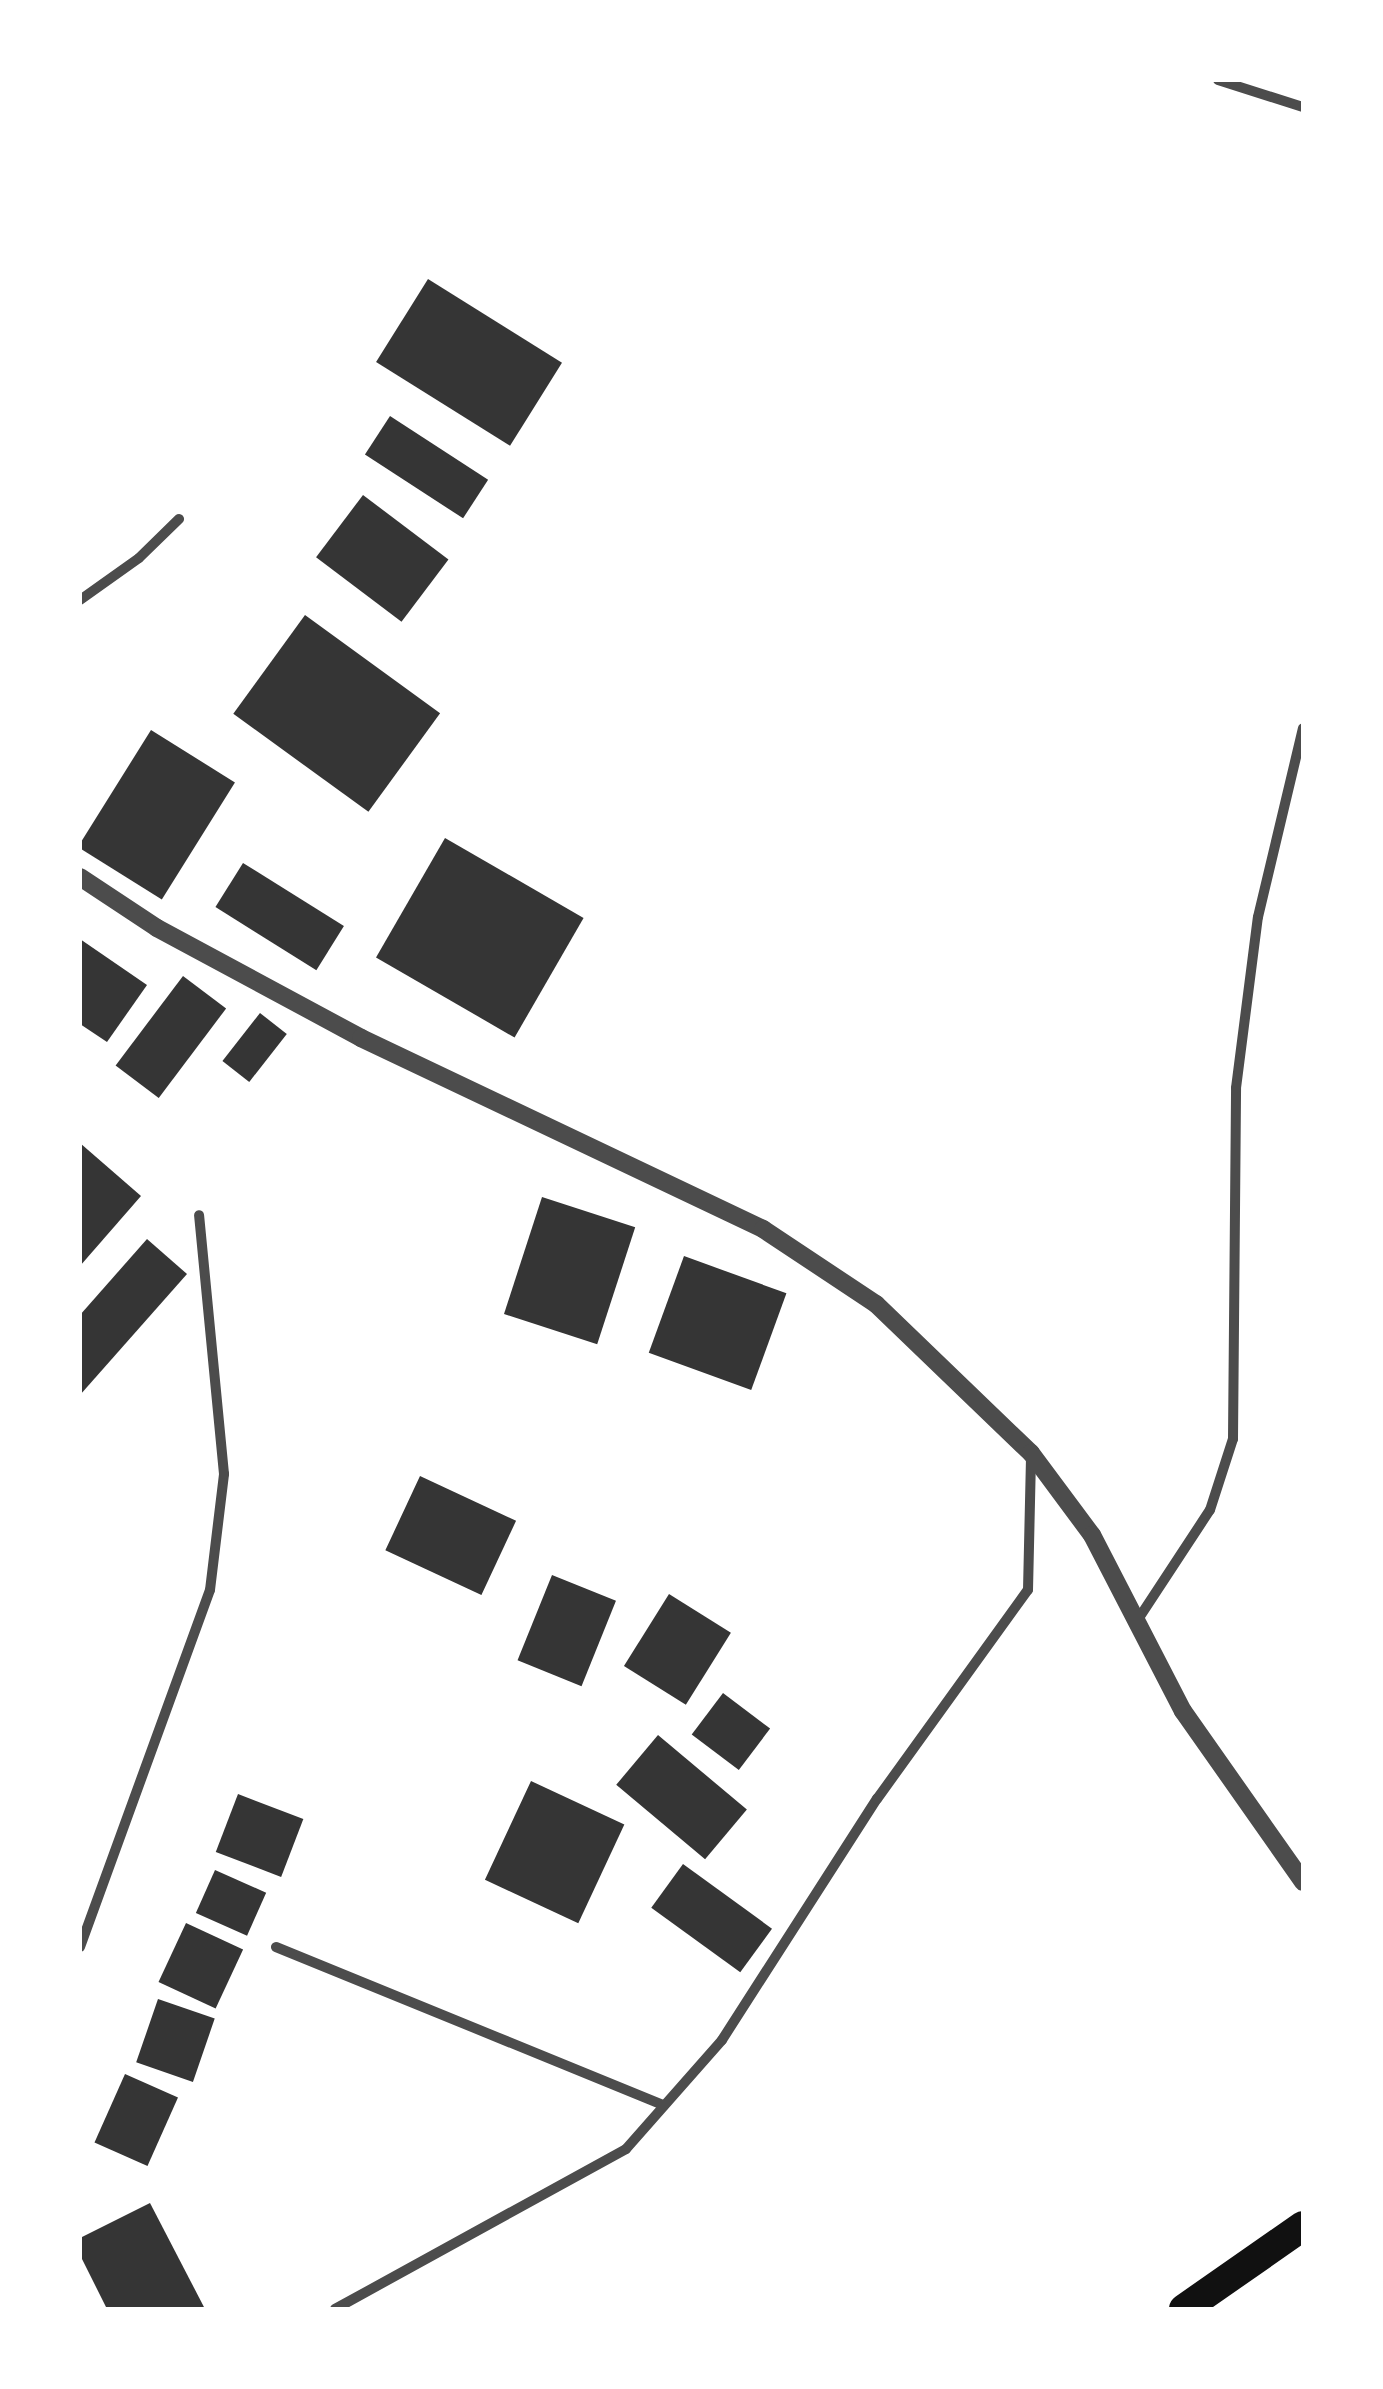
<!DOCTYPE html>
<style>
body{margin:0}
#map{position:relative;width:1383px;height:2389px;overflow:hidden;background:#fff;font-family:"Crimson Pro",serif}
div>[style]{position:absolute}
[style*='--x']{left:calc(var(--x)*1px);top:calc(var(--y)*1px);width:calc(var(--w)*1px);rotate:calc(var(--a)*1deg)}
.building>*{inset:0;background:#353535;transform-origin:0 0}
.minor>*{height:10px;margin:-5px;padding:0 5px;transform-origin:5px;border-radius:5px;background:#4c4c4c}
.tertiary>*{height:18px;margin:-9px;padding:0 9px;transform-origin:9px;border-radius:9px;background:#4c4c4c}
.motorway>*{height:30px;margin:-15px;padding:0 15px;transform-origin:15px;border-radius:15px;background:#111}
span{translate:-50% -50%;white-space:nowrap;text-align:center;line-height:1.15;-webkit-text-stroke:8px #fff;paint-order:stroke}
.frame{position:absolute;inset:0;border:82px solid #fff;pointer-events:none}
</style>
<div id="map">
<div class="building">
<i style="left:428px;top:279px;width:158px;height:98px;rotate:32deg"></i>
<i style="left:390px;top:416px;width:117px;height:46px;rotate:33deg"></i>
<i style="left:363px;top:495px;width:107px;height:78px;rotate:37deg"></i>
<i style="left:305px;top:615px;width:167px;height:122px;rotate:36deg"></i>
<i style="left:151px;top:730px;width:99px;height:138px;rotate:32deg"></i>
<i style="left:445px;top:838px;width:160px;height:138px;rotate:30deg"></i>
<i style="left:243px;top:863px;width:119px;height:52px;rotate:32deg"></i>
<i style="clip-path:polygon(80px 939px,147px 985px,107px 1042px,80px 1024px)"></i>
<i style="left:183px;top:976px;width:54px;height:112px;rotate:37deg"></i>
<i style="left:260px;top:1013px;width:34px;height:61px;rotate:38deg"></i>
<i style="clip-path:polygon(80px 1143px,141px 1196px,80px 1266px)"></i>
<i style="left:542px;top:1197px;width:98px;height:123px;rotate:18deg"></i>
<i style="clip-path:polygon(147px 1239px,187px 1274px,80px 1395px,80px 1315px)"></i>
<i style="left:684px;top:1256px;width:109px;height:103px;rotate:20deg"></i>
<i style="left:420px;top:1476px;width:106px;height:82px;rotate:25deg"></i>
<i style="left:552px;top:1575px;width:69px;height:92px;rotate:22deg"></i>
<i style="left:669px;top:1594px;width:73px;height:85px;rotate:32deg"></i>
<i style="left:723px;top:1693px;width:59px;height:52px;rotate:37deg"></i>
<i style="left:658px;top:1735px;width:116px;height:65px;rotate:40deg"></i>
<i style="left:531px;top:1781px;width:103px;height:109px;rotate:25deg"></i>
<i style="left:238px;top:1794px;width:70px;height:62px;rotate:21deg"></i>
<i style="left:683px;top:1864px;width:110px;height:54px;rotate:36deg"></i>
<i style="left:215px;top:1870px;width:56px;height:47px;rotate:24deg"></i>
<i style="left:186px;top:1923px;width:63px;height:65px;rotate:25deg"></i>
<i style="left:158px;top:1999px;width:60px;height:67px;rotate:19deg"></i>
<i style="left:125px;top:2074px;width:58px;height:75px;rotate:24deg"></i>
<i style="clip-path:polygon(150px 2203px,205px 2309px,107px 2309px,80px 2255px,80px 2238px)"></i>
</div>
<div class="minor">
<i style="--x:1218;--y:80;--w:89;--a:17.6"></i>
<i style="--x:80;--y:600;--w:72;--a:-35.4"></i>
<i style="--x:139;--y:558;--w:56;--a:-44.3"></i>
<i style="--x:1135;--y:1624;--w:136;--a:-56.7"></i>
<i style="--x:1210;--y:1510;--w:75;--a:-72.1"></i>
<i style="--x:1233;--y:1439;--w:351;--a:-89.5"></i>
<i style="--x:1236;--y:1088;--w:172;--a:-82.7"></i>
<i style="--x:1258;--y:917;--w:194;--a:-76.6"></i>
<i style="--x:80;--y:1947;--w:380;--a:-70"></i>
<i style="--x:210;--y:1590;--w:117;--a:-83.1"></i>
<i style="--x:224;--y:1474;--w:260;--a:-95.5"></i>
<i style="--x:276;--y:1947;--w:419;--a:22.2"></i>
<i style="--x:335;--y:2309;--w:332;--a:-28.8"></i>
<i style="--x:626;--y:2149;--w:145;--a:-48.6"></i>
<i style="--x:722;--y:2040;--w:287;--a:-57.3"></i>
<i style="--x:877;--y:1799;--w:258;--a:-54.2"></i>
<i style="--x:1028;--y:1590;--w:136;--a:-88.7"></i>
</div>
<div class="tertiary">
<i style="--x:80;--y:877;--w:92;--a:33.5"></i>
<i style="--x:157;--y:928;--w:232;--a:28.3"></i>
<i style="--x:361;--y:1038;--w:445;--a:25.4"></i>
<i style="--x:763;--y:1229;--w:136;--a:33.6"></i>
<i style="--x:876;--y:1304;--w:215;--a:43.9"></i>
<i style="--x:1031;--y:1453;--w:102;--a:53.4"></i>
<i style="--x:1092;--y:1535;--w:198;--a:62.7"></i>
<i style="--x:1183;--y:1711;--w:209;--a:54.9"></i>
</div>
<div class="motorway">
<i style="--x:1184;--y:2309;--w:145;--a:-34.9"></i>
</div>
<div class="frame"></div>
</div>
